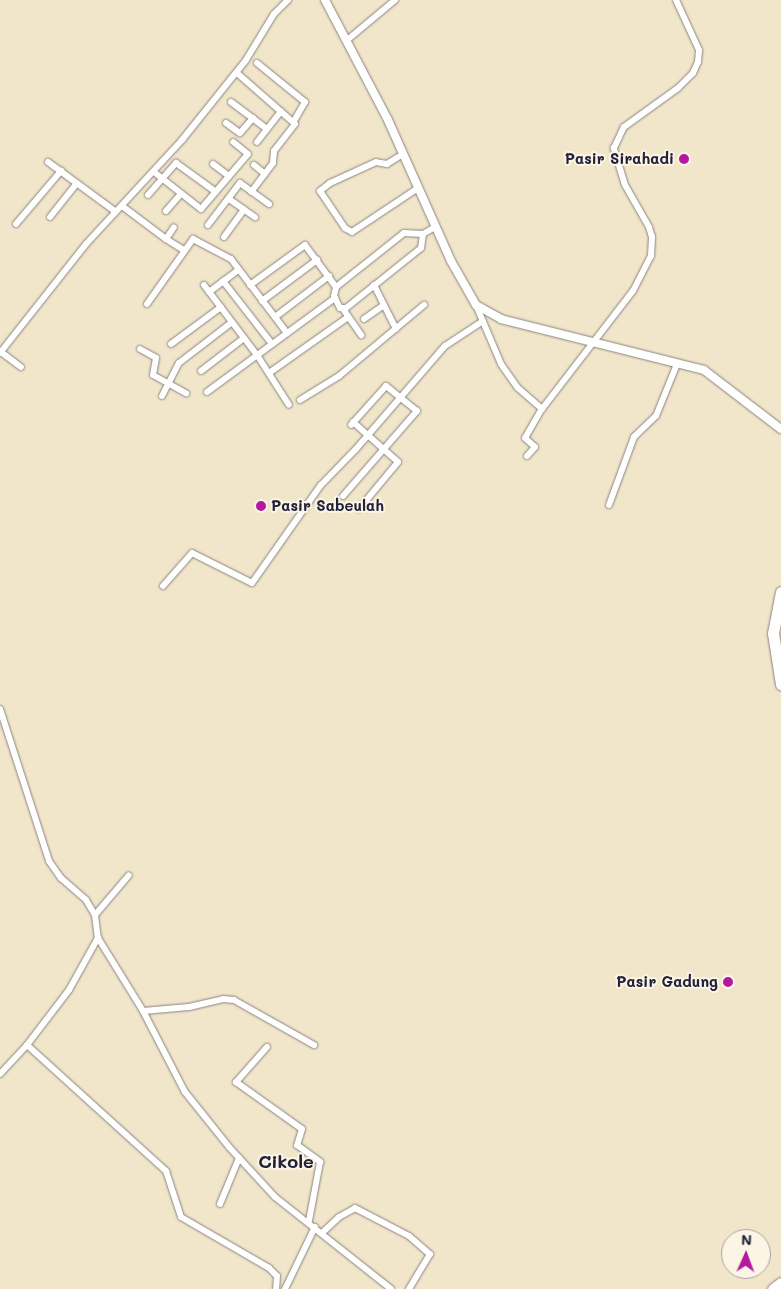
<!DOCTYPE html>
<style>
body{margin:0}
#map{position:relative;width:781px;height:1289px;overflow:hidden;background:#f1e6c9;font-family:Mali,sans-serif}
div>[style]{position:absolute}
[style*='--x']{left:calc(var(--x)*1px);top:calc(var(--y)*1px);width:calc(var(--w)*1px);rotate:calc(var(--a)*1deg)}
.roads{filter:drop-shadow(0 0 1px #8a8482) drop-shadow(0 0 1px #8a8482)}
.minor>*{height:6px;margin:-3px;padding:0 3px;transform-origin:3px;border-radius:3px;background:#fff}
.tertiary>*{height:8px;margin:-4px;padding:0 4px;transform-origin:4px;border-radius:4px;background:#fff}
.motorway>*{height:11px;margin:-5.5px;padding:0 5.5px;transform-origin:5.5px;border-radius:5.5px;background:#fff}
.dots>*{width:14px;height:14px;translate:-50% -50%;box-sizing:border-box;border:2px solid #fcf5e5;border-radius:50%}
span{translate:-50% -50%;white-space:nowrap;text-align:center;line-height:1.15;-webkit-text-stroke:4px #fcf5e5;paint-order:stroke}
.poi-label{font-size:15px;color:#22223b;font-weight:700}
.right{translate:-100% -50%;text-align:right}
.left{translate:0 -50%;text-align:left}
.quarter-label{font-size:18px;color:#22223b;font-weight:700}
.north{position:absolute;left:721px;top:1229px;width:50px;height:50px;box-sizing:border-box;background:#fcf5e5;border:1px solid #a5a1a1;border-radius:50%;rotate:2deg;font-size:14px;font-weight:700;line-height:20px;text-align:center;color:#22223b}
.north::after{content:'';display:block;margin:auto;width:18px;height:22px;background:#b5179e;clip-path:polygon(50% 0,100% 100%,50% 72%,0 100%)}
</style>
<div id="map">
<div class="roads">
<div class="minor">
<i style="--x:346;--y:41;--w:64;--a:-39.9"></i>
<i style="--x:257;--y:63;--w:62;--a:39.1"></i>
<i style="--x:305;--y:102;--w:22;--a:120"></i>
<i style="--x:237;--y:73;--w:77;--a:41.3"></i>
<i style="--x:295;--y:124;--w:34;--a:128"></i>
<i style="--x:274;--y:151;--w:12;--a:95"></i>
<i style="--x:273;--y:163;--w:36;--a:127"></i>
<i style="--x:231;--y:102;--w:45;--a:36.9"></i>
<i style="--x:226;--y:123;--w:17;--a:36"></i>
<i style="--x:240;--y:133;--w:20;--a:-49"></i>
<i style="--x:257;--y:142;--w:39;--a:-52"></i>
<i style="--x:403;--y:154;--w:19;--a:148"></i>
<i style="--x:387;--y:164;--w:11;--a:-170"></i>
<i style="--x:376;--y:162;--w:51;--a:155.5"></i>
<i style="--x:330;--y:183;--w:13;--a:141"></i>
<i style="--x:320;--y:191;--w:45;--a:56"></i>
<i style="--x:345;--y:228;--w:8;--a:30"></i>
<i style="--x:352;--y:232;--w:79;--a:-33.7"></i>
<i style="--x:48;--y:162;--w:84;--a:36.3"></i>
<i style="--x:213;--y:164;--w:20;--a:37"></i>
<i style="--x:254;--y:165;--w:14;--a:39"></i>
<i style="--x:154;--y:172;--w:60;--a:38.2"></i>
<i style="--x:201;--y:209;--w:72;--a:-49.5"></i>
<i style="--x:248;--y:154;--w:19;--a:-141"></i>
<i style="--x:148;--y:195;--w:43;--a:-48.8"></i>
<i style="--x:176;--y:163;--w:49;--a:35.9"></i>
<i style="--x:229;--y:199;--w:32;--a:35"></i>
<i style="--x:122;--y:206;--w:55;--a:36.9"></i>
<i style="--x:166;--y:239;--w:14;--a:-56"></i>
<i style="--x:166;--y:211;--w:23;--a:-49"></i>
<i style="--x:50;--y:217;--w:43;--a:-51.5"></i>
<i style="--x:16;--y:224;--w:70;--a:-49.7"></i>
<i style="--x:208;--y:225;--w:53;--a:-52.7"></i>
<i style="--x:240;--y:183;--w:36;--a:36"></i>
<i style="--x:423;--y:234;--w:14;--a:98"></i>
<i style="--x:421;--y:248;--w:96;--a:141.3"></i>
<i style="--x:346;--y:308;--w:6;--a:180"></i>
<i style="--x:340;--y:308;--w:13;--a:-117"></i>
<i style="--x:334;--y:296;--w:9;--a:-77"></i>
<i style="--x:336;--y:287;--w:87;--a:-38.5"></i>
<i style="--x:404;--y:233;--w:19;--a:3"></i>
<i style="--x:423;--y:234;--w:14;--a:-30"></i>
<i style="--x:224;--y:237;--w:34;--a:-54"></i>
<i style="--x:166;--y:239;--w:22;--a:32"></i>
<i style="--x:223;--y:281;--w:80;--a:52.1"></i>
<i style="--x:204;--y:285;--w:88;--a:52.9"></i>
<i style="--x:257;--y:355;--w:59;--a:57.4"></i>
<i style="--x:250;--y:285;--w:68;--a:-36"></i>
<i style="--x:305;--y:245;--w:52;--a:53.6"></i>
<i style="--x:374;--y:285;--w:49;--a:63.4"></i>
<i style="--x:209;--y:292;--w:36;--a:-37"></i>
<i style="--x:262;--y:301;--w:69;--a:-36.7"></i>
<i style="--x:147;--y:304;--w:80;--a:-54.7"></i>
<i style="--x:193;--y:239;--w:43;--a:27.8"></i>
<i style="--x:231;--y:259;--w:93;--a:52.9"></i>
<i style="--x:476;--y:305;--w:64;--a:67"></i>
<i style="--x:501;--y:364;--w:29;--a:55"></i>
<i style="--x:518;--y:388;--w:32;--a:41"></i>
<i style="--x:542;--y:409;--w:149;--a:-52.4"></i>
<i style="--x:633;--y:291;--w:39;--a:-63"></i>
<i style="--x:651;--y:256;--w:19;--a:-87"></i>
<i style="--x:652;--y:237;--w:10;--a:-107"></i>
<i style="--x:649;--y:227;--w:48;--a:-119.7"></i>
<i style="--x:625;--y:185;--w:39;--a:-107"></i>
<i style="--x:614;--y:148;--w:23;--a:-65"></i>
<i style="--x:624;--y:127;--w:67;--a:-35.8"></i>
<i style="--x:678;--y:88;--w:21;--a:-45"></i>
<i style="--x:693;--y:73;--w:12;--a:-66"></i>
<i style="--x:698;--y:62;--w:12;--a:-85"></i>
<i style="--x:699;--y:50;--w:55;--a:-114.7"></i>
<i style="--x:343;--y:309;--w:32;--a:55"></i>
<i style="--x:275;--y:317;--w:68;--a:-37.2"></i>
<i style="--x:364;--y:319;--w:24;--a:-35"></i>
<i style="--x:171;--y:344;--w:62;--a:-36.5"></i>
<i style="--x:140;--y:349;--w:18;--a:29"></i>
<i style="--x:156;--y:358;--w:17;--a:100"></i>
<i style="--x:153;--y:375;--w:38;--a:29"></i>
<i style="--x:1;--y:352;--w:25;--a:37"></i>
<i style="--x:0;--y:353;--w:139;--a:-51.7"></i>
<i style="--x:86;--y:244;--w:142;--a:-47.3"></i>
<i style="--x:182;--y:140;--w:102;--a:-51.3"></i>
<i style="--x:246;--y:60;--w:54;--a:-58.7"></i>
<i style="--x:274;--y:14;--w:20;--a:-45"></i>
<i style="--x:201;--y:371;--w:54;--a:-37.5"></i>
<i style="--x:269;--y:373;--w:97;--a:-35.3"></i>
<i style="--x:207;--y:392;--w:159;--a:-36.3"></i>
<i style="--x:162;--y:396;--w:37;--a:-63"></i>
<i style="--x:179;--y:363;--w:67;--a:-37.7"></i>
<i style="--x:300;--y:400;--w:46;--a:-31.6"></i>
<i style="--x:339;--y:376;--w:111;--a:-39.9"></i>
<i style="--x:353;--y:422;--w:60;--a:41.6"></i>
<i style="--x:398;--y:462;--w:61;--a:129.7"></i>
<i style="--x:527;--y:456;--w:12;--a:-48"></i>
<i style="--x:535;--y:447;--w:13;--a:-138"></i>
<i style="--x:525;--y:438;--w:34;--a:-60"></i>
<i style="--x:343;--y:496;--w:113;--a:-49"></i>
<i style="--x:417;--y:411;--w:40;--a:-141"></i>
<i style="--x:386;--y:386;--w:52;--a:131.9"></i>
<i style="--x:609;--y:505;--w:72;--a:-69.8"></i>
<i style="--x:634;--y:437;--w:30;--a:-44"></i>
<i style="--x:656;--y:416;--w:56;--a:-68"></i>
<i style="--x:163;--y:586;--w:44;--a:-48.7"></i>
<i style="--x:192;--y:553;--w:67;--a:26.6"></i>
<i style="--x:252;--y:583;--w:120;--a:-54.9"></i>
<i style="--x:321;--y:485;--w:50;--a:-45.8"></i>
<i style="--x:356;--y:449;--w:136;--a:-49.2"></i>
<i style="--x:445;--y:346;--w:45;--a:-33.3"></i>
<i style="--x:0;--y:709;--w:160;--a:72.1"></i>
<i style="--x:49;--y:861;--w:21;--a:55"></i>
<i style="--x:61;--y:878;--w:33;--a:41"></i>
<i style="--x:86;--y:900;--w:17;--a:59"></i>
<i style="--x:95;--y:915;--w:23;--a:83"></i>
<i style="--x:98;--y:938;--w:86;--a:58.3"></i>
<i style="--x:143;--y:1011;--w:91;--a:62.6"></i>
<i style="--x:185;--y:1092;--w:70;--a:51.3"></i>
<i style="--x:229;--y:1147;--w:68;--a:47.4"></i>
<i style="--x:275;--y:1197;--w:148;--a:38.4"></i>
<i style="--x:95;--y:915;--w:52;--a:-49.6"></i>
<i style="--x:143;--y:1011;--w:46;--a:-5"></i>
<i style="--x:189;--y:1007;--w:35;--a:-13"></i>
<i style="--x:223;--y:999;--w:11;--a:5"></i>
<i style="--x:234;--y:1000;--w:92;--a:29.4"></i>
<i style="--x:27;--y:1045;--w:188;--a:42.2"></i>
<i style="--x:166;--y:1171;--w:48;--a:71.9"></i>
<i style="--x:181;--y:1217;--w:102;--a:30.1"></i>
<i style="--x:269;--y:1268;--w:11;--a:45"></i>
<i style="--x:277;--y:1276;--w:13;--a:94"></i>
<i style="--x:267;--y:1047;--w:47;--a:131.5"></i>
<i style="--x:236;--y:1082;--w:81;--a:35.5"></i>
<i style="--x:302;--y:1129;--w:17;--a:107"></i>
<i style="--x:297;--y:1145;--w:29;--a:36"></i>
<i style="--x:320;--y:1162;--w:60;--a:100.6"></i>
<i style="--x:0;--y:1074;--w:40;--a:-47"></i>
<i style="--x:27;--y:1045;--w:69;--a:-52.6"></i>
<i style="--x:69;--y:990;--w:60;--a:-60.9"></i>
<i style="--x:220;--y:1204;--w:50;--a:-67.6"></i>
<i style="--x:323;--y:1232;--w:22;--a:-43"></i>
<i style="--x:339;--y:1217;--w:18;--a:-29"></i>
<i style="--x:355;--y:1208;--w:61;--a:27.4"></i>
<i style="--x:409;--y:1236;--w:28;--a:41"></i>
<i style="--x:430;--y:1254;--w:41;--a:121"></i>
<i style="--x:285;--y:1289;--w:69;--a:-64.2"></i>
</div>
<div class="tertiary">
<i style="--x:325;--y:0;--w:136;--a:62.3"></i>
<i style="--x:388;--y:120;--w:154;--a:65.9"></i>
<i style="--x:451;--y:261;--w:51;--a:60.4"></i>
<i style="--x:476;--y:305;--w:29;--a:29"></i>
<i style="--x:501;--y:319;--w:209;--a:14.1"></i>
<i style="--x:704;--y:370;--w:97;--a:37.5"></i>
</div>
<div class="motorway">
<i style="--x:781;--y:592;--w:42;--a:101"></i>
<i style="--x:773;--y:633;--w:52;--a:81.1"></i>
<i style="--x:773;--y:1289;--w:10;--a:-37"></i>
</div>
</div>
<div class="dots">
<i style="left:684px;top:159px;background:#b5179e"></i>
<i style="left:261px;top:506px;background:#b5179e"></i>
<i style="left:728px;top:982px;background:#b5179e"></i>
</div>
<div class="poi-label">
<span class="right" style="left:674px;top:159px">Pasir Sirahadi</span>
<span class="left" style="left:271px;top:506px">Pasir Sabeulah</span>
<span class="right" style="left:718px;top:982px">Pasir Gadung</span>
</div>
<div class="quarter-label">
<span style="left:286px;top:1161px">Cikole</span>
</div>
<div class="north">N</div>
</div>
